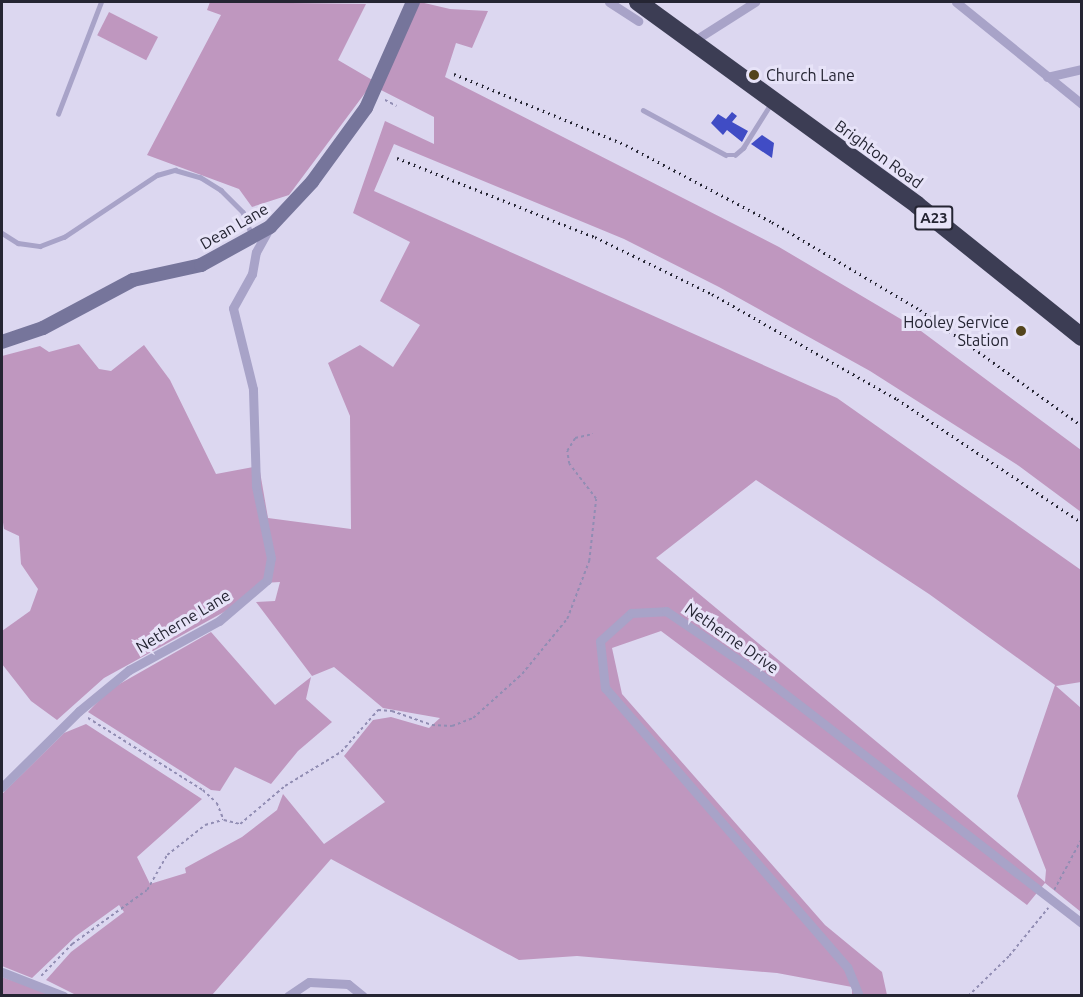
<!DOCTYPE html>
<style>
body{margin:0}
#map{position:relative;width:1083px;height:997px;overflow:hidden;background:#dcd7f0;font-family:Ubuntu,sans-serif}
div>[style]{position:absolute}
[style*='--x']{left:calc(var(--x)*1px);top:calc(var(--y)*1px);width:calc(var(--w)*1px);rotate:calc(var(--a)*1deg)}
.green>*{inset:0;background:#bf97bf;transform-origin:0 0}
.building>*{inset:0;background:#404cc5}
.path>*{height:1.5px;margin-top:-0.75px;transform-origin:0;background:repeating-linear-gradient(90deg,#918db3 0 3px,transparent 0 6px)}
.lane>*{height:4.5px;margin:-2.25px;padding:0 2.25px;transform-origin:2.25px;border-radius:2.25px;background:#a8a3c8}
.street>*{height:9px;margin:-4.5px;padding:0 4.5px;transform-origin:4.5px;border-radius:4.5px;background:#a8a3c8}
.secondary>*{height:14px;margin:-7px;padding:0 7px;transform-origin:7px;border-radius:7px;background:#76759b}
.highway>*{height:18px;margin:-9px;padding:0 9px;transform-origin:9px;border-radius:9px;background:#3c3d54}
.rail>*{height:3px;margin-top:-1.5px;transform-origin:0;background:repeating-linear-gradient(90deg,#252533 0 1.5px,transparent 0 6px)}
.dots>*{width:16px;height:16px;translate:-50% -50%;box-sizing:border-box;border:3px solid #e7e3f8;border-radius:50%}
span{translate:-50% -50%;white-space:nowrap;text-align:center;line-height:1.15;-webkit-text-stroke:6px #e7e3f8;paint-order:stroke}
.shield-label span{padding:2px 4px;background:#e7e3f8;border:2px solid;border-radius:4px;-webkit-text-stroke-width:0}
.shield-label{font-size:15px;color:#252533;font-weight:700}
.poi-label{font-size:16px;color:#252533}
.left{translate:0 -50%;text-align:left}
.right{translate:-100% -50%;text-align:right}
.street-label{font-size:16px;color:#252533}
.frame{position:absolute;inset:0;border:3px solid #252533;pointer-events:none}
</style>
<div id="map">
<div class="green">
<i style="clip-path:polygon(210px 2px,366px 4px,338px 60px,374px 81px,289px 195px,252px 207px,239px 189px,147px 155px,221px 15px,207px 10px)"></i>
<i style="clip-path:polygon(evenodd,420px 2px,450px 9px,488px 11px,472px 48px,456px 43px,445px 77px,779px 247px,921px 331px,1081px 450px,1081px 512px,1019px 466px,870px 371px,719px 287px,624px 239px,394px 144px,374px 191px,837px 398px,1081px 570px,1081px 682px,1056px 686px,1081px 708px,1081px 912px,1045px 883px,1027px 905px,661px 631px,612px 648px,622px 694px,825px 925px,882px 972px,887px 995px,852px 995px,852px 987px,777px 973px,577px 956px,519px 960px,331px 859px,212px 995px,76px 995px,46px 980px,71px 952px,124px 912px,119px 905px,76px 936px,32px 978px,2px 966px,2px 794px,64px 733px,86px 724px,202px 799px,137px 857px,150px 884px,186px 873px,185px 868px,242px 837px,277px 810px,283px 794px,324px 844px,385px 802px,344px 756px,373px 720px,391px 717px,429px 728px,440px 718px,383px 708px,334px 667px,312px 676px,256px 602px,275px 601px,280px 582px,263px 583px,244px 601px,104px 678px,57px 720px,31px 701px,2px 664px,2px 631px,30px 611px,38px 589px,21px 564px,19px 536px,4px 529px,2px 516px,2px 356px,40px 346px,49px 352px,79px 344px,99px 369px,111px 371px,144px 345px,170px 380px,216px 474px,259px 466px,268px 518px,351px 529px,350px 416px,328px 363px,360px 345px,393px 367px,420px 325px,380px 301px,410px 242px,353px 213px,385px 121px,434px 144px,434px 117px,379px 89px,420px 2px,756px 480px,929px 594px,1055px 685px,1017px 796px,1046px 870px,1045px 882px,656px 558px,756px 480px)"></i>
<i style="left:109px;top:12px;width:55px;height:26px;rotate:27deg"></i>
<i style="clip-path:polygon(211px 632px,275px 705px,311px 677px,306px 699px,332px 722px,298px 751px,271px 784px,235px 767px,220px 791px,211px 790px,88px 712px,109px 690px)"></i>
<i style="clip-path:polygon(2px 977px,54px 995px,2px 995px)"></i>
</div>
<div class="building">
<i style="clip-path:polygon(732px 112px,737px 116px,732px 122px,748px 131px,742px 142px,727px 130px,723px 135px,711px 123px,718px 114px,726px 119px)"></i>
<i style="clip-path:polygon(762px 135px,774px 143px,772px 158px,751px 144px)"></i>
</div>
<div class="path">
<i style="--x:385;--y:100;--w:13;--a:27"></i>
<i style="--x:88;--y:718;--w:136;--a:32.1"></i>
<i style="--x:203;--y:790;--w:19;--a:43"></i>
<i style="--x:217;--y:803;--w:18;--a:68"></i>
<i style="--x:224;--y:820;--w:16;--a:14"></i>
<i style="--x:240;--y:824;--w:59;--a:-40.2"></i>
<i style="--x:285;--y:786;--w:66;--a:-31.3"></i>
<i style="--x:341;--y:752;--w:56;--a:-48.6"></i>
<i style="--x:378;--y:710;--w:14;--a:4"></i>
<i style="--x:392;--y:711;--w:42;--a:19.3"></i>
<i style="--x:432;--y:725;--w:20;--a:3"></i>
<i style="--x:452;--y:726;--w:22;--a:-21"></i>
<i style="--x:473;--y:718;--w:66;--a:-41.9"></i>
<i style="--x:522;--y:674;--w:71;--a:-50.7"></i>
<i style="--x:567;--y:619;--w:62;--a:-69.2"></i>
<i style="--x:589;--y:561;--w:62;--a:-83.6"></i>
<i style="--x:596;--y:499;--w:44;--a:-127.6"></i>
<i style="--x:569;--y:464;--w:13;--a:-99"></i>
<i style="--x:567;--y:451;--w:15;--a:-58"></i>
<i style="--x:575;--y:438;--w:18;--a:-13"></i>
<i style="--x:1054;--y:890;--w:59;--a:-61.7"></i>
<i style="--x:41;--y:976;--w:45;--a:-45.9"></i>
<i style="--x:72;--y:944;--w:92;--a:-35.8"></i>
<i style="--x:147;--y:890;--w:40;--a:-60.3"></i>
<i style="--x:167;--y:855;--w:48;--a:-38.3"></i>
<i style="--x:205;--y:825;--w:19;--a:-16"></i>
<i style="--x:968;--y:996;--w:57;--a:-44.3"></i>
<i style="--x:1009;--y:956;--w:62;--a:-50.9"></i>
</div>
<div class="lane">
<i style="--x:643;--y:110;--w:94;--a:28.5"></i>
<i style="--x:726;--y:155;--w:9;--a:0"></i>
<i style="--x:735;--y:155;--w:11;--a:-41"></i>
<i style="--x:743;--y:148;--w:51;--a:-57.9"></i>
<i style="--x:58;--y:114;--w:120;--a:-69"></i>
<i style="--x:2;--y:233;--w:19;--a:32"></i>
<i style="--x:18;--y:243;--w:22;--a:8"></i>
<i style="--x:40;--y:246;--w:26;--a:-21"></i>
<i style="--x:64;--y:237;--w:112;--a:-33.7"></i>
<i style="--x:157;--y:175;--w:19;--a:-16"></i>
<i style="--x:175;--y:170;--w:26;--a:16"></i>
<i style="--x:200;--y:177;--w:25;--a:32"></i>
<i style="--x:221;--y:190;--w:31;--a:45"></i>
<i style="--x:243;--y:212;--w:26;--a:69"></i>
</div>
<div class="street">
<i style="--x:609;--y:2;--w:35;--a:33"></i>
<i style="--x:956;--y:2;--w:162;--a:39"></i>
<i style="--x:692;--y:42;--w:75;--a:-32.4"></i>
<i style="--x:1047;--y:77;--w:36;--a:-13"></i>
<i style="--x:2;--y:787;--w:108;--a:-44.6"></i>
<i style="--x:79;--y:711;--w:65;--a:-39.4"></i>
<i style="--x:129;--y:670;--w:102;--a:-28.6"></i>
<i style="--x:219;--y:621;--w:63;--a:-40.5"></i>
<i style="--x:267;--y:580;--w:22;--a:-80"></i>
<i style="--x:271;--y:558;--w:74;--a:-101.8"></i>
<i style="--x:256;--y:486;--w:97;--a:-91.8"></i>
<i style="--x:253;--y:389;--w:83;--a:-103.9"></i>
<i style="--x:233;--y:308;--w:39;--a:-61"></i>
<i style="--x:252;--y:274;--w:22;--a:-80"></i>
<i style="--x:256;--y:252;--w:26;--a:-61"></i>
<i style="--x:2;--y:972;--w:66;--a:21.2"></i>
<i style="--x:288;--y:996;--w:25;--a:-34"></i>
<i style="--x:309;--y:982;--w:39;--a:3"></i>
<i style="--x:348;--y:984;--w:19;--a:39"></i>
<i style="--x:859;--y:996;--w:31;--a:-112"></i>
<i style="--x:847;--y:967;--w:369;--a:-130.9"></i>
<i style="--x:605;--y:688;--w:47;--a:-96.1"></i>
<i style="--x:600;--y:641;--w:42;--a:-42.1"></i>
<i style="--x:631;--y:613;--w:35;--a:-3"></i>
<i style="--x:666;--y:611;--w:116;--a:34.1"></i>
<i style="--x:762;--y:676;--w:404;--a:37.7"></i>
</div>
<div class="secondary">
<i style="--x:2;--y:342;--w:43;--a:-18.9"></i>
<i style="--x:43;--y:328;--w:102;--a:-28.1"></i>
<i style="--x:133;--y:280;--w:70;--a:-12.4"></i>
<i style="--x:201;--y:265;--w:79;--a:-28.8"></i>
<i style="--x:270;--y:227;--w:62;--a:-47"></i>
<i style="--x:312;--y:182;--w:92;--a:-53.9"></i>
<i style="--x:366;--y:108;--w:116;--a:-66.1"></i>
</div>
<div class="highway">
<i style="--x:638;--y:2;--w:345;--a:36"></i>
<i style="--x:917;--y:205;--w:211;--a:38.7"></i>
</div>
<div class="rail">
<i style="--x:454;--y:74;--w:186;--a:22.4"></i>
<i style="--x:626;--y:145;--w:165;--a:27.8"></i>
<i style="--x:772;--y:222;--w:172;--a:30.7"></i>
<i style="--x:920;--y:310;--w:199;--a:35.6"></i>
<i style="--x:397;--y:158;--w:213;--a:21.8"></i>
<i style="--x:595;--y:237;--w:130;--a:26"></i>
<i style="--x:712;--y:294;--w:213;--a:29.6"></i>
<i style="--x:897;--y:399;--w:223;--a:33.8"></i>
</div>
<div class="dots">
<i style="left:754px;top:75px;background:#53441b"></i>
<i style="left:1021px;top:331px;background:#53441b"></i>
</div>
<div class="shield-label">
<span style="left:934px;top:218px">A23</span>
</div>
<div class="poi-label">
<span class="left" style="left:766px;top:75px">Church Lane</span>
<span class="right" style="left:1009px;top:331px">Hooley Service<br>Station</span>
</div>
<div class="street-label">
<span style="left:879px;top:154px;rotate:36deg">Brighton Road</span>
<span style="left:234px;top:226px;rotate:-30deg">Dean Lane</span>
<span style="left:183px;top:621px;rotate:-31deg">Netherne Lane</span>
<span style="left:732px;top:638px;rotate:35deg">Netherne Drive</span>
</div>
<div class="frame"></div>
</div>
